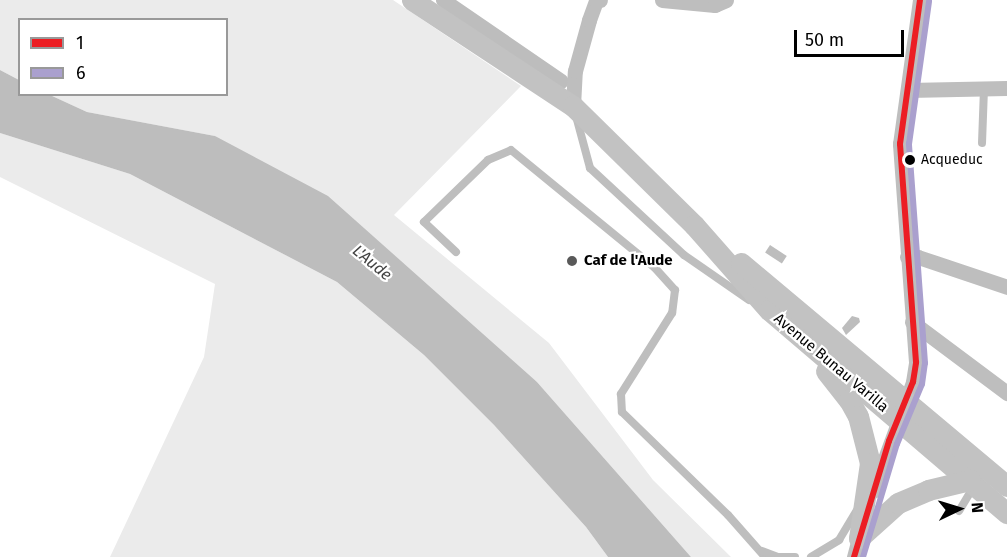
<!DOCTYPE html>
<style>
body{margin:0}
#map{position:relative;width:1007px;height:557px;overflow:hidden;background:#fff;font-family:"Fira Sans",sans-serif}
div>[style]{position:absolute}
[style*='--x']{left:calc(var(--x)*1px);top:calc(var(--y)*1px);width:calc(var(--w)*1px);rotate:calc(var(--a)*1deg)}
.green>*{inset:0;background:#ebebeb}
.water>*{inset:0;background:#bdbdbd;transform-origin:0 0}
.canal>*{height:15px;margin:-7.5px;padding:0 7.5px;transform-origin:7.5px;border-radius:7.5px;background:#bdbdbd}
.service>*{height:8px;margin:-4px;padding:0 4px;transform-origin:4px;border-radius:4px;background:#bebebe}
.minor>*{height:15px;margin:-7.5px;padding:0 7.5px;transform-origin:7.5px;border-radius:7.5px;background:#bebebe}
.secondary>*{height:21px;margin:-10.5px;padding:0 10.5px;transform-origin:10.5px;border-radius:10.5px;background:#c2c2c2}
.bus-1>*{height:6px;margin:-3px;padding:0 3px;transform-origin:3px;border-radius:3px;background:#ec1e23}
.bus-2>*{height:6px;margin:-3px;padding:0 3px;transform-origin:3px;border-radius:3px;background:#aaa0ce}
.dots>*{width:16px;height:16px;translate:-50% -50%;box-sizing:border-box;border:3px solid #fff;border-radius:50%}
span{translate:-50% -50%;white-space:nowrap;text-align:center;line-height:1.15;-webkit-text-stroke:4.5px #fff;paint-order:stroke}
.bus-label{font-size:14px;color:#000}
.left{translate:0 -50%;text-align:left}
.poi-label{font-size:15px;color:#000;font-weight:700}
.street-label{font-size:15px;color:#000}
.water-label{font-size:16px;color:#424242;font-style:italic}
.legend{position:absolute;left:18px;top:18px;width:210px;height:78px;box-sizing:border-box;background:#fff;border:2px solid #999;margin:0;padding:8px 10px;list-style:none;font-size:18px;color:#000}
.legend li{display:flex;align-items:center;gap:12px;height:30px}
.legend b{width:30px;border:2px solid #999}
.north{position:absolute;left:929px;top:479px;width:60px;height:60px;-webkit-text-stroke:4px #fff;paint-order:stroke;rotate:86deg;font-size:16px;font-weight:700;line-height:24px;text-align:center;color:#000}
.north::after{content:'';display:block;margin:auto;width:21px;height:27px;background:#000;clip-path:polygon(50% 0,100% 100%,50% 72%,0 100%)}
.scale{position:absolute;left:794px;top:30px;width:110px;height:27px;box-sizing:border-box;border:3px solid #000;border-top:0;padding-left:8px;font-size:18px;line-height:21px;white-space:nowrap;color:#000;-webkit-text-stroke:4px #fff;paint-order:stroke}
</style>
<div id="map">
<div class="green">
<i style="clip-path:polygon(0 0,393px 0,521px 86px,394px 215px,549px 343px,653px 480px,731px 557px,691px 557px,537px 382px,215px 136px,87px 112px,50px 95px,226px 94px,226px 20px,20px 20px,19px 80px,0 70px)"></i>
<i style="clip-path:polygon(0 133px,130px 174px,337px 282px,424px 355px,494px 425px,586px 527px,608px 557px,110px 557px,204px 357px,215px 284px,0 177px)"></i>
</div>
<div class="water">
<i style="clip-path:polygon(0 70px,19px 80px,20px 94px,50px 95px,87px 112px,215px 136px,328px 196px,537px 382px,691px 557px,608px 557px,586px 527px,494px 425px,424px 355px,337px 282px,130px 174px,0 133px)"></i>
<i style="left:770px;top:245px;width:20px;height:9px;rotate:33deg"></i>
<i style="clip-path:polygon(852px 316px,859px 318px,860px 322px,846px 335px,842px 328px)"></i>
</div>
<div class="canal">
<i style="--x:443;--y:0;--w:143;--a:34.5"></i>
</div>
<div class="service">
<i style="--x:576;--y:116;--w:54;--a:74.9"></i>
<i style="--x:590;--y:168;--w:128;--a:42.8"></i>
<i style="--x:684;--y:255;--w:79;--a:34.7"></i>
<i style="--x:982;--y:143;--w:55;--a:-87.9"></i>
<i style="--x:456;--y:252;--w:44;--a:-136.8"></i>
<i style="--x:424;--y:222;--w:89;--a:-44.1"></i>
<i style="--x:488;--y:160;--w:25;--a:-23"></i>
<i style="--x:511;--y:150;--w:186;--a:39.3"></i>
<i style="--x:655;--y:268;--w:30;--a:48"></i>
<i style="--x:675;--y:290;--w:23;--a:97"></i>
<i style="--x:672;--y:313;--w:96;--a:122.2"></i>
<i style="--x:621;--y:394;--w:18;--a:87"></i>
<i style="--x:622;--y:412;--w:148;--a:44.2"></i>
<i style="--x:728;--y:515;--w:56;--a:48.6"></i>
<i style="--x:959;--y:511;--w:29;--a:-59"></i>
<i style="--x:762;--y:551;--w:17;--a:21"></i>
<i style="--x:778;--y:557;--w:17;--a:0"></i>
<i style="--x:811;--y:557;--w:33;--a:-31"></i>
<i style="--x:839;--y:540;--w:35;--a:-59"></i>
</div>
<div class="minor">
<i style="--x:662;--y:0;--w:53;--a:5.4"></i>
<i style="--x:715;--y:5;--w:12;--a:-24"></i>
<i style="--x:908;--y:90;--w:99;--a:-1.2"></i>
<i style="--x:573;--y:106;--w:35;--a:-87"></i>
<i style="--x:575;--y:71;--w:53;--a:-74.6"></i>
<i style="--x:589;--y:20;--w:20;--a:-70"></i>
<i style="--x:596;--y:1;--w:4;--a:-14"></i>
<i style="--x:907;--y:257;--w:11;--a:0"></i>
<i style="--x:918;--y:257;--w:94;--a:18.6"></i>
<i style="--x:912;--y:322;--w:119;--a:36.8"></i>
<i style="--x:873;--y:491;--w:116;--a:-69.8"></i>
<i style="--x:913;--y:382;--w:20;--a:-81"></i>
<i style="--x:916;--y:362;--w:219;--a:-94.2"></i>
<i style="--x:900;--y:144;--w:145;--a:-82.1"></i>
<i style="--x:854;--y:557;--w:30;--a:-75"></i>
</div>
<div class="secondary">
<i style="--x:412;--y:0;--w:193;--a:33.4"></i>
<i style="--x:573;--y:106;--w:170;--a:44.5"></i>
<i style="--x:694;--y:225;--w:113;--a:48.6"></i>
<i style="--x:769;--y:310;--w:313;--a:40.5"></i>
<i style="--x:741;--y:263;--w:347;--a:40"></i>
<i style="--x:826;--y:371;--w:37;--a:52"></i>
<i style="--x:849;--y:400;--w:18;--a:61"></i>
<i style="--x:858;--y:416;--w:49;--a:75.7"></i>
<i style="--x:870;--y:463;--w:76;--a:98.3"></i>
<i style="--x:859;--y:538;--w:52;--a:-41.9"></i>
<i style="--x:898;--y:503;--w:33;--a:-23"></i>
<i style="--x:928;--y:490;--w:43;--a:-13.4"></i>
</div>
<div class="bus-1">
<i style="--x:854;--y:557;--w:121;--a:-73.2"></i>
<i style="--x:889;--y:441;--w:64;--a:-67.9"></i>
<i style="--x:913;--y:382;--w:20;--a:-81"></i>
<i style="--x:916;--y:362;--w:219;--a:-94.2"></i>
<i style="--x:900;--y:144;--w:145;--a:-82.1"></i>
</div>
<div class="bus-2">
<i style="--x:863;--y:557;--w:118;--a:-73.3"></i>
<i style="--x:897;--y:444;--w:65;--a:-67.4"></i>
<i style="--x:922;--y:384;--w:21;--a:-82"></i>
<i style="--x:925;--y:363;--w:220;--a:-94.2"></i>
<i style="--x:909;--y:144;--w:144;--a:-82"></i>
</div>
<div class="dots">
<i style="left:910px;top:160px;background:#000"></i>
<i style="left:572px;top:261px;background:#595959"></i>
</div>
<div class="bus-label">
<span class="left" style="left:921px;top:160px">Acqueduc</span>
</div>
<div class="poi-label">
<span class="left" style="left:584px;top:261px">Caf de l'Aude</span>
</div>
<div class="street-label">
<span style="left:831px;top:363px;rotate:40deg">Avenue Bunau Varilla</span>
</div>
<div class="water-label">
<span style="left:372px;top:263px;rotate:40deg">L'Aude</span>
</div>
<ul class="legend">
<li><b style="height:8px;background:#ec1e23"></b>1</li>
<li><b style="height:8px;background:#aaa0ce"></b>6</li>
</ul>
<div class="north">N</div>
<div class="scale">50 m</div>
</div>
